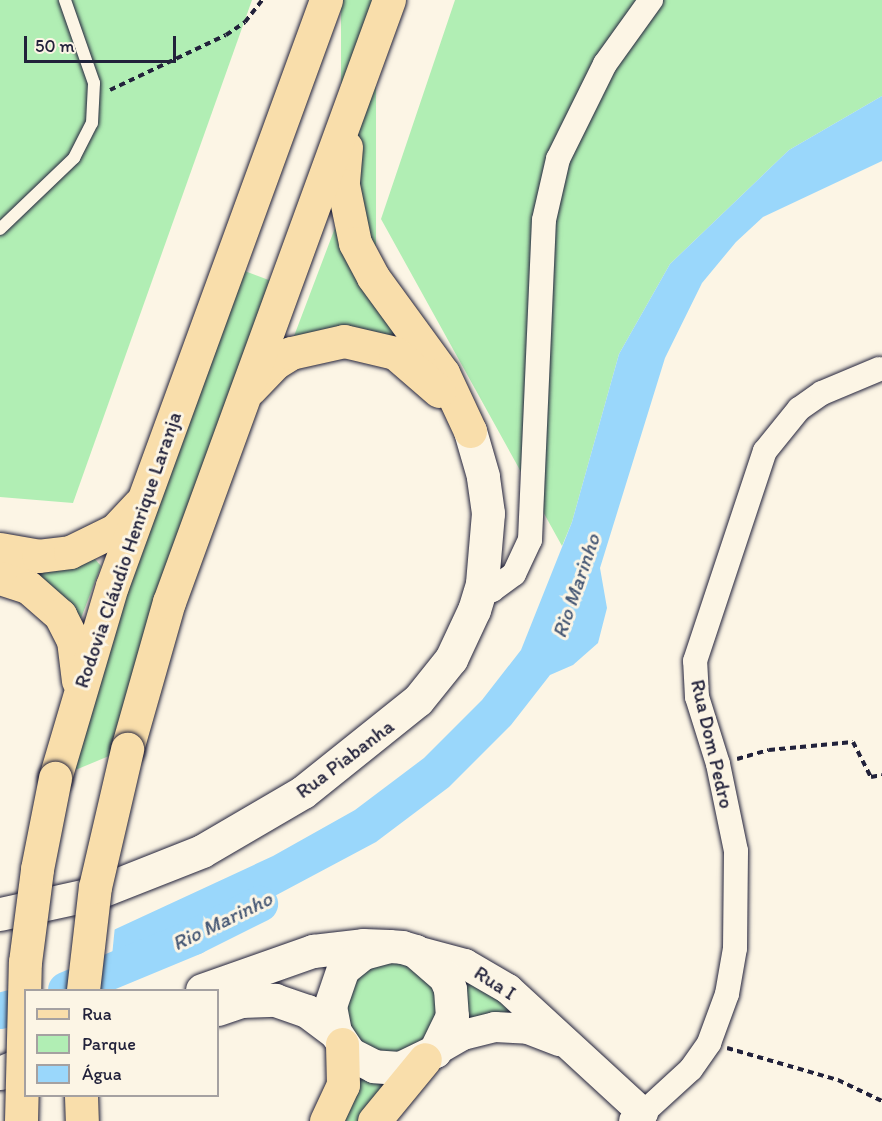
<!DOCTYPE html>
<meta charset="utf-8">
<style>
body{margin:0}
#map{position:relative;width:882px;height:1121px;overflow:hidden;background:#fcf5e5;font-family:Itim,sans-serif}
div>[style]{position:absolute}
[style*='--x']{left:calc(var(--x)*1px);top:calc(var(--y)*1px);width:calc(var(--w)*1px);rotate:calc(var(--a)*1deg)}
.green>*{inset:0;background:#b1eeb4;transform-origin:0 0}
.water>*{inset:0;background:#9ad7fb}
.pier>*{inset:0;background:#fcf5e5}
.river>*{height:36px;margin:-18px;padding:0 18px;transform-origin:18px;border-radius:18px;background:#9ad7fb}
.path>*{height:4px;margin-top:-2px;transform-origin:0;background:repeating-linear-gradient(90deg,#22223b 0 6px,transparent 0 10.5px)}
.roads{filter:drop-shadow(0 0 2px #22223b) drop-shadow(0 0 2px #22223b)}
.service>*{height:12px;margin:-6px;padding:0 6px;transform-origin:6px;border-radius:6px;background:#fcf5e5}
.minor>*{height:24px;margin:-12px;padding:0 12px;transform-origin:12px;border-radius:12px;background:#fcf5e5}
.tertiary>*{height:30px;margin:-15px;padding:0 15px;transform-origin:15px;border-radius:15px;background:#fcf5e5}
.secondary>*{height:33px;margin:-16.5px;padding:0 16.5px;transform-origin:16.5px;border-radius:16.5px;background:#fcf5e5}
.primary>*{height:33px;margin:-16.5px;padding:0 16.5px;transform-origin:16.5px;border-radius:16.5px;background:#f9deab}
.bridges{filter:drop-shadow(0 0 2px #22223b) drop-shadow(0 0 2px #22223b)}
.primary-bridge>*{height:33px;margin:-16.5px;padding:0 16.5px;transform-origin:16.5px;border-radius:16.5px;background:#f9deab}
span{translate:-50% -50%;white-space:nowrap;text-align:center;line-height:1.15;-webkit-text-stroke:6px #fcf5e5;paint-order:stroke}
.street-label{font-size:20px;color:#22223b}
.water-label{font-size:21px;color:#465875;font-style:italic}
.legend{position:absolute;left:24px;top:989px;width:195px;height:108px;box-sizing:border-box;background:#fcf5e5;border:2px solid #a5a1a1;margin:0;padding:8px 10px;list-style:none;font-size:18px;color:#22223b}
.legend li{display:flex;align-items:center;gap:12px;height:30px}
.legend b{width:30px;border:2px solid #a5a1a1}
.scale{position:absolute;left:24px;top:36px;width:152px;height:27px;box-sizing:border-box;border:3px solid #22223b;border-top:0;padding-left:8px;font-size:18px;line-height:21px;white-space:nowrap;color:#22223b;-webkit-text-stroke:4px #fcf5e5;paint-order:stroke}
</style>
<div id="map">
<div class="green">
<i style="clip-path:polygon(0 0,252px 0,73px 503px,0 497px)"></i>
<i style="left:341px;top:0;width:35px;height:270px"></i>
<i style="clip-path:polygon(455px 0,882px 0,882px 96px,789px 150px,670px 264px,619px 354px,572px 522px,562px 546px,381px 219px)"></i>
<i style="clip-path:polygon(338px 220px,422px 353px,381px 333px,354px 327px,291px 344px)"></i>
<i style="clip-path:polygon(242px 270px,274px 282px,109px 756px,73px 771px,101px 664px)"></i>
<i style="clip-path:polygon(94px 558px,101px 566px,81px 618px,76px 620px,0 560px)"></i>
<i style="clip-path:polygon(378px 957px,430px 972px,441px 1026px,410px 1057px,356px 1047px,340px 995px)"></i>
<i style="clip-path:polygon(466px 972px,508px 997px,515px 1022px,465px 1027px)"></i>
<i style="clip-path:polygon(360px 1075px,391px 1081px,362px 1121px,338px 1121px)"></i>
</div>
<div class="water">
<i style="clip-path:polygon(882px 96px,882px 161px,763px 217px,736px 242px,702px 283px,665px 358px,600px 568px,607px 608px,598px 643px,573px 665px,550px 675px,511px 725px,449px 787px,376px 842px,235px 917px,61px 990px,107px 933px,273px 856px,355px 810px,424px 758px,482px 700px,521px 650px,572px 522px,619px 354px,670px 264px,789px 150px)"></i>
</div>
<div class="pier">
<i style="clip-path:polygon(115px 926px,110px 976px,70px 990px,26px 990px,26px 1006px,0 1013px,0 968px)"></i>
</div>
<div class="river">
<i style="--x:66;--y:990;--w:139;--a:-22.5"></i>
<i style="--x:194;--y:937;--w:74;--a:-26.6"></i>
<i style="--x:0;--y:1011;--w:27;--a:-15"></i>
</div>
<div class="path">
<i style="--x:110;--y:90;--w:128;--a:-25.4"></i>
<i style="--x:226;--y:35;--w:23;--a:-34"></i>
<i style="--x:245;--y:22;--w:28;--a:-52"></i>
<i style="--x:737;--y:759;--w:33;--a:-16"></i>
<i style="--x:769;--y:750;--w:84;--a:-5.4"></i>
<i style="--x:853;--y:742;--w:39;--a:63"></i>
<i style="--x:871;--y:777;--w:11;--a:-10"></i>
<i style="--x:727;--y:1048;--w:116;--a:16.1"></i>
<i style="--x:838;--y:1080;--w:49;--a:25.5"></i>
</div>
<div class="roads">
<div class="service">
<i style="--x:0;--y:229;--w:103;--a:-43.8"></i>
<i style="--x:74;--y:158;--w:39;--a:-63"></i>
<i style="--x:92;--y:123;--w:40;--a:-87.1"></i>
<i style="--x:94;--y:83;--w:88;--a:-109.3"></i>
</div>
<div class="minor">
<i style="--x:479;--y:594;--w:14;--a:-17"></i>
<i style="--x:492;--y:590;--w:27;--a:-36"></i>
<i style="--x:514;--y:574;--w:38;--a:-65"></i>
<i style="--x:530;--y:540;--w:320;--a:-87.5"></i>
<i style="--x:544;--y:220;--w:63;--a:-77.1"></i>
<i style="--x:558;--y:159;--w:106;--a:-63.7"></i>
<i style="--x:605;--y:64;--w:79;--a:-54.3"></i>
<i style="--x:643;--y:1113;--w:65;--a:-42.5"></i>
<i style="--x:691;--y:1069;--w:32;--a:-55"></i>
<i style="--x:709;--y:1043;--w:52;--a:-69.8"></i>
<i style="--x:727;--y:994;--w:47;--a:-80.1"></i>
<i style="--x:735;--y:948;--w:97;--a:-89.4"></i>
<i style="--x:736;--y:851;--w:89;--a:-101.7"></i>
<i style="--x:718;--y:764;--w:70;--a:-107.4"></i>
<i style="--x:697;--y:697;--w:36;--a:-93"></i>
<i style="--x:695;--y:661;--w:221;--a:-71.6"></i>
<i style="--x:765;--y:451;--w:54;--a:-51"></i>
<i style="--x:799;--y:409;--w:28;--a:-35"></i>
<i style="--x:822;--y:393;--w:62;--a:-22.8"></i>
</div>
<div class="tertiary">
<i style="--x:405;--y:948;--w:62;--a:14.9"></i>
<i style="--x:465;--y:964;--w:50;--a:30.2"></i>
<i style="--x:508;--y:989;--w:183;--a:42.6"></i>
<i style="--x:643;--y:1113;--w:12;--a:138"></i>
<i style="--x:435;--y:1051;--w:32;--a:-30"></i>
<i style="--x:463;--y:1035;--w:33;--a:-14"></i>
<i style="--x:495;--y:1027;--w:33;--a:3"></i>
<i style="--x:528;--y:1029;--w:34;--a:21"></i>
</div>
<div class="secondary">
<i style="--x:0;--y:914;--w:98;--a:-12.3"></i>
<i style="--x:96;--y:893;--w:114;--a:-21.6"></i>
<i style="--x:202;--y:851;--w:117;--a:-30.3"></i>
<i style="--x:303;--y:792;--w:147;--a:-38.7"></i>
<i style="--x:418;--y:700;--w:53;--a:-51.2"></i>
<i style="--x:451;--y:659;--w:54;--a:-64.9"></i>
<i style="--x:474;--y:610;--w:28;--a:-73"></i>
<i style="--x:482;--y:583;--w:70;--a:-85.1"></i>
<i style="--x:488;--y:513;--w:37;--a:-98"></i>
<i style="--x:483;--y:476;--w:47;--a:-106.1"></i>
<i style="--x:202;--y:990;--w:118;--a:-19.4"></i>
<i style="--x:313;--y:951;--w:50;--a:-6.8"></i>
<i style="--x:363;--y:945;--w:26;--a:2"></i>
<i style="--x:389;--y:946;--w:13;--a:4"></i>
<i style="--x:402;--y:947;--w:14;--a:17"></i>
<i style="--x:415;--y:951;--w:40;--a:41"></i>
<i style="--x:445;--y:977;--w:13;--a:67"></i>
<i style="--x:450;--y:989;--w:27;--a:86"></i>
<i style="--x:452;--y:1016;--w:39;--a:116"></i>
<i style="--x:435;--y:1051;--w:39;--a:154"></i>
<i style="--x:400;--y:1068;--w:26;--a:-176"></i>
<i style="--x:374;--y:1066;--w:27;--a:-153"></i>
<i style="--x:350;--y:1054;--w:27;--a:-124"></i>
<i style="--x:335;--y:1032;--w:26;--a:-101"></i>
<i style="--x:330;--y:1006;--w:39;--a:-71"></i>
<i style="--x:343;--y:969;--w:26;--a:-39"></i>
<i style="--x:363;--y:953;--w:27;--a:-15"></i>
<i style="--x:218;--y:1009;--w:24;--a:-19"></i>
<i style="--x:241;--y:1001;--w:34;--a:-2"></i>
<i style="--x:275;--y:1000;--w:34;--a:19"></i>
<i style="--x:307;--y:1011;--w:35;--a:37"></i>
<i style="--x:0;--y:1073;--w:28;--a:-23"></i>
</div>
<div class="primary">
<i style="--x:346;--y:147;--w:38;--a:95"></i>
<i style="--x:343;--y:185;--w:59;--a:78.3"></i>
<i style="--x:355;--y:243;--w:38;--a:62"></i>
<i style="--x:373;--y:277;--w:119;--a:53.9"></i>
<i style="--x:443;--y:373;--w:64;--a:65"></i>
<i style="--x:250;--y:389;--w:36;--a:-46"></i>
<i style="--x:275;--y:363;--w:19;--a:-32"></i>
<i style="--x:291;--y:353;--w:54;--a:-12.8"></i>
<i style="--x:344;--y:341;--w:52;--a:13.2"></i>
<i style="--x:395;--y:353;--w:58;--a:40.8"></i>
<i style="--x:0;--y:549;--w:39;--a:10"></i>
<i style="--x:38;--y:556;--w:32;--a:-7"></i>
<i style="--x:70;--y:552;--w:50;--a:-26.1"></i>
<i style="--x:115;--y:530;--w:35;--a:-47"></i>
<i style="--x:0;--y:578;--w:29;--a:18"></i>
<i style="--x:28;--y:587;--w:43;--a:41.2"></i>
<i style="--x:60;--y:615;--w:28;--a:63"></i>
<i style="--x:73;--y:640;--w:41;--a:83"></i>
<i style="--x:127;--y:749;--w:153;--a:-74.1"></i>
<i style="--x:169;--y:602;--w:641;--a:-69.93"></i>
<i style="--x:55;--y:778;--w:200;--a:-73.5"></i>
<i style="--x:112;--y:586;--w:624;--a:-69.94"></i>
<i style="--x:81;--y:1096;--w:25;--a:88"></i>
<i style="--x:326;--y:1121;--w:40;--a:-65"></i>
<i style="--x:343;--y:1085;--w:41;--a:-91.4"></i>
<i style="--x:374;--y:1121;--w:80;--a:-50.6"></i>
</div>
</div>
<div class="bridges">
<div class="primary-bridge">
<i style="--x:83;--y:990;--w:104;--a:-83.4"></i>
<i style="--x:95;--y:887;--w:142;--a:-76.9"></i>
<i style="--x:21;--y:1121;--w:159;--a:-88.6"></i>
<i style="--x:25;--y:962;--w:94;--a:-82.6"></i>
<i style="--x:37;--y:869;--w:93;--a:-78.8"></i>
</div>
</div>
<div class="street-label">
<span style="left:128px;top:550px;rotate:-71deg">Rodovia Cláudio Henrique Laranja</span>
<span style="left:712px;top:744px;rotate:77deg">Rua Dom Pedro</span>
<span style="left:345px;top:759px;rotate:-37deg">Rua Piabanha</span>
<span style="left:495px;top:983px;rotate:33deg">Rua I</span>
</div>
<div class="water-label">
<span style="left:576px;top:586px;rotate:-71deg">Rio Marinho</span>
<span style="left:222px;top:921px;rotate:-26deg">Rio Marinho</span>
</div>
<ul class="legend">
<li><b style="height:8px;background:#f9deab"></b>Rua</li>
<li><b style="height:16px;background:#b1eeb4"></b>Parque</li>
<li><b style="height:16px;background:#9ad7fb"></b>Água</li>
</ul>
<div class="scale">50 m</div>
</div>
